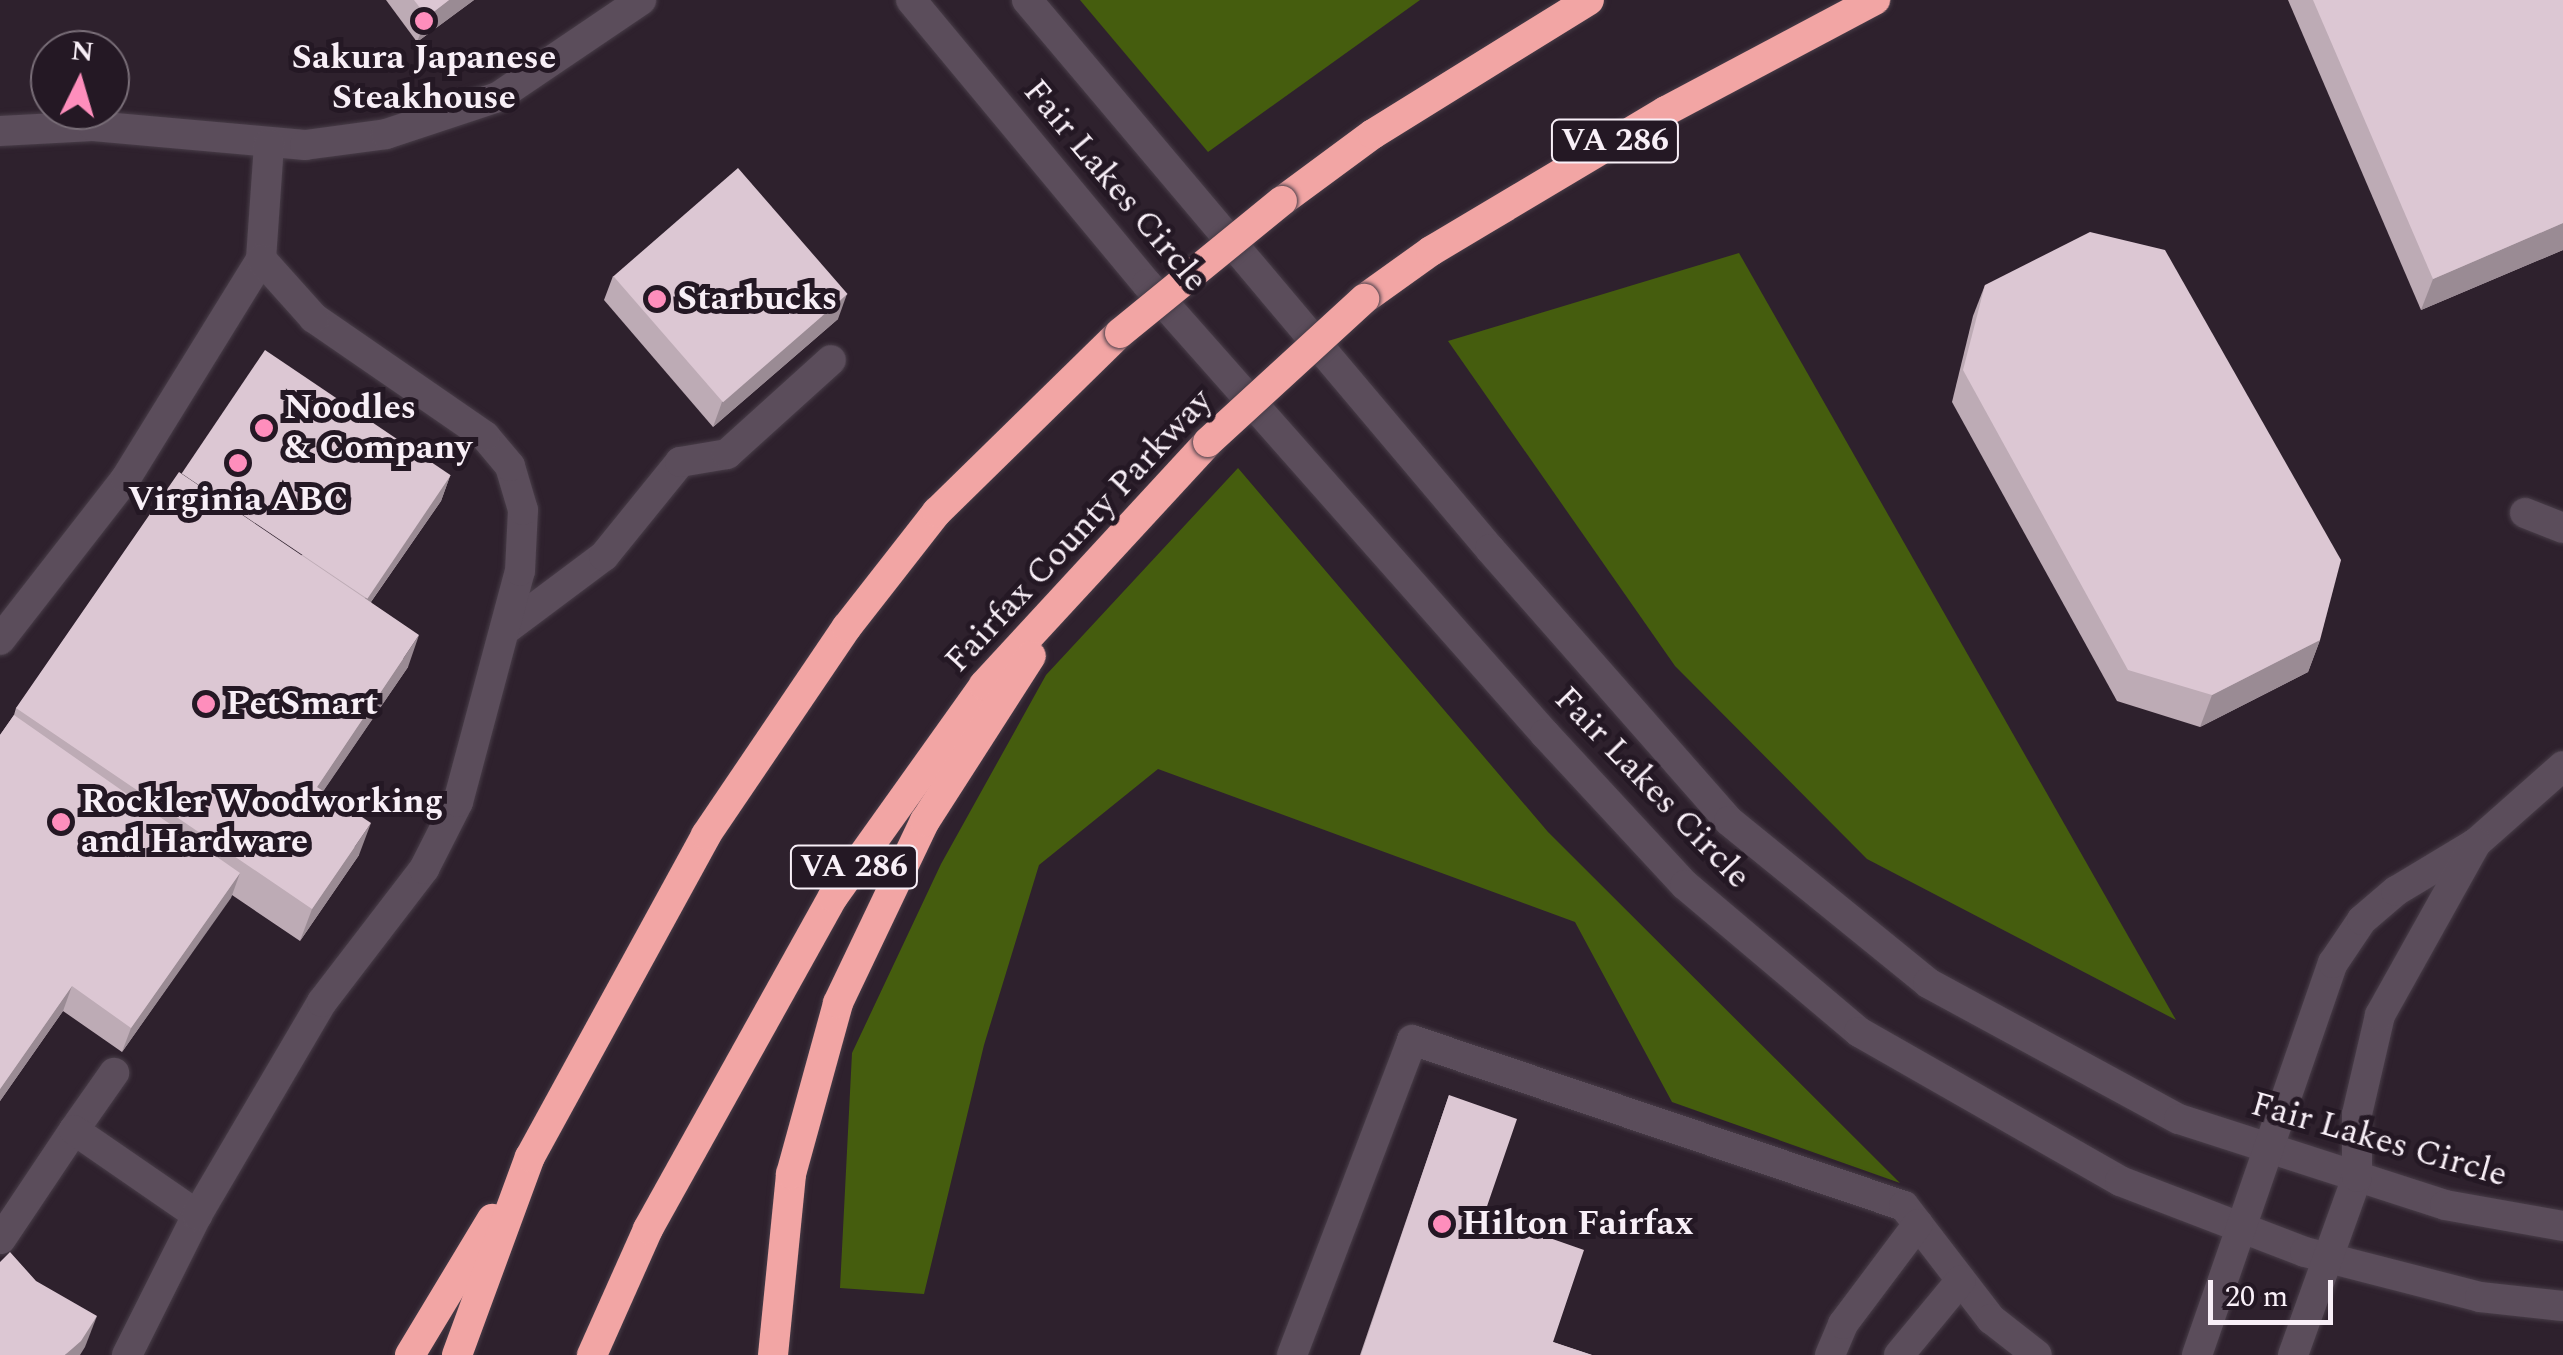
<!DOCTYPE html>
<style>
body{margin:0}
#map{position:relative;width:2563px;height:1355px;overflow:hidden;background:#2e212d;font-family:Spectral,serif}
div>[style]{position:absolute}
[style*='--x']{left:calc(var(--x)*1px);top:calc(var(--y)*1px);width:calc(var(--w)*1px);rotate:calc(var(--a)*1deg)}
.forest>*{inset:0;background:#455d0e}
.roads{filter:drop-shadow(0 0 2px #483d48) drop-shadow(0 0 2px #483d48)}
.minor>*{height:30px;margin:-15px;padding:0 15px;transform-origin:15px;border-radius:15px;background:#5b4d5b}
.highway>*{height:30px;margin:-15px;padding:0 15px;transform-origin:15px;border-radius:15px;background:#f2a5a4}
.bridges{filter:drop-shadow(0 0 2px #483d48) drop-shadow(0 0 2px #483d48)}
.highway-bridge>*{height:30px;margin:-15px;padding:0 15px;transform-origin:15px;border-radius:15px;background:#f2a5a4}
.wall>*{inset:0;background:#bdabb5}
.shaded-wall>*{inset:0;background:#9a8b94}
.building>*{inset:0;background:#dcc7d3;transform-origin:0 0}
.dots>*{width:28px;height:28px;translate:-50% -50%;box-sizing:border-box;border:5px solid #241824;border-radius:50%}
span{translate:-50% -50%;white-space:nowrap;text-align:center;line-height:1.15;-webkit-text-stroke:10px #241824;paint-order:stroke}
.shield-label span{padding:2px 8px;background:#241824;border:2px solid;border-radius:8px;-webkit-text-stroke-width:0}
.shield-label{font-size:32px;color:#f8eff7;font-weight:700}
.poi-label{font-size:35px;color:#f8eff7;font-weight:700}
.left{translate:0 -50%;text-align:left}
.street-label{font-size:35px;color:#f8eff7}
.north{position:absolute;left:30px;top:30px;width:100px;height:100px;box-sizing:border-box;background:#241824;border:2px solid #796e78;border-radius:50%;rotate:5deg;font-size:28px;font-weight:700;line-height:40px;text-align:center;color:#f8eff7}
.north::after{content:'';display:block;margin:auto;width:35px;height:45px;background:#fe8ebc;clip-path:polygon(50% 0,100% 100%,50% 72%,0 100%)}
.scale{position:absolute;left:2208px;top:1280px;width:125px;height:45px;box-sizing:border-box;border:5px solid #f8eff7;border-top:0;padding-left:12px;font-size:30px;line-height:35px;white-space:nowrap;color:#f8eff7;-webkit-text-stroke:8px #241824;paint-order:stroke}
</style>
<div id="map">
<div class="forest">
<i style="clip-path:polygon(1080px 0,1420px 0,1208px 152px)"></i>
<i style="clip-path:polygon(1739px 253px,2176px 1020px,1867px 859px,1675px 666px,1448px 341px)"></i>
<i style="clip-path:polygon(1238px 468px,1548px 832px,1900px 1183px,1672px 1102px,1575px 922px,1158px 769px,1039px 865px,984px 1045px,924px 1294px,840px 1288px,852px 1053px,941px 864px,1046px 675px)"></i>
</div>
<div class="roads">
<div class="minor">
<i style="--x:911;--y:0;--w:369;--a:50.3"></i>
<i style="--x:1147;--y:284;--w:601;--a:48.51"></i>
<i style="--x:1545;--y:734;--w:206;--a:47.2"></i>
<i style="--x:1685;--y:885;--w:228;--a:40.2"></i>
<i style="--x:1859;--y:1032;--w:301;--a:29.7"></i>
<i style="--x:2120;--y:1181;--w:198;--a:21"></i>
<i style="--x:2305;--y:1252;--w:181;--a:14.4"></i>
<i style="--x:2480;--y:1297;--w:83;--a:6.2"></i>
<i style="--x:1027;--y:0;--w:718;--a:49.86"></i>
<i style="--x:1490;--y:549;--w:362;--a:48.7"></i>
<i style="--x:1729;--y:821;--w:257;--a:39.1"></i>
<i style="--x:1928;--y:983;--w:285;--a:28.5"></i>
<i style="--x:2179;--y:1119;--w:280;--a:17.9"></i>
<i style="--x:2445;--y:1205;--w:120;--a:10.1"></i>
<i style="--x:0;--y:131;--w:93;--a:-3.1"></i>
<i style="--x:93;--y:126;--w:213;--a:5.1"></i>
<i style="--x:305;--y:145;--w:82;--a:-7.7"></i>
<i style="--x:386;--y:134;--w:118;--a:-18.3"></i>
<i style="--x:498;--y:97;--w:173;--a:-34.1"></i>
<i style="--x:2525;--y:513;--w:41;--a:21.5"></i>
<i style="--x:505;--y:630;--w:124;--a:-36.8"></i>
<i style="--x:604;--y:556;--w:121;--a:-51"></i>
<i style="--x:680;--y:462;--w:48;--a:-9.7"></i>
<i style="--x:727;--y:454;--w:140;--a:-42.1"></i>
<i style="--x:0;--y:640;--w:205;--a:-52.1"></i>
<i style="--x:126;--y:478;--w:257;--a:-58.3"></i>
<i style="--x:261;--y:259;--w:115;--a:-86"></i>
<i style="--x:74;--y:1130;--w:70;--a:-54.9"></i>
<i style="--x:1;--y:1239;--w:131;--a:-56.2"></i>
<i style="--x:74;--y:1130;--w:150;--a:34.6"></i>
<i style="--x:127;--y:1355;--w:157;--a:-63.4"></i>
<i style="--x:197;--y:1215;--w:247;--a:-59.6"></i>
<i style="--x:322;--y:1002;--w:168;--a:-52.5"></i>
<i style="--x:424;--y:869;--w:75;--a:-63.1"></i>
<i style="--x:458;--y:802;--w:239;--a:-75"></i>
<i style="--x:520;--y:571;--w:61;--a:-87.2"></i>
<i style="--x:523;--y:510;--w:46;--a:-106.5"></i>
<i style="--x:510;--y:466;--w:39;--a:-130"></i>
<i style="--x:485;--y:436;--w:208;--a:-145.4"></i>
<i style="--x:314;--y:318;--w:79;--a:-131.9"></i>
<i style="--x:1292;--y:1355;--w:337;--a:-69.1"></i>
<i style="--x:1412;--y:1040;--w:519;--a:18.64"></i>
<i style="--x:1904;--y:1206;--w:143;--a:52.4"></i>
<i style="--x:1991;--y:1319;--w:58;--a:38"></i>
<i style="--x:1830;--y:1355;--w:34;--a:-67"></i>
<i style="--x:1843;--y:1324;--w:125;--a:-53.1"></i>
<i style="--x:1899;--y:1355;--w:97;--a:-50.4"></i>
<i style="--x:2197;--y:1355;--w:415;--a:-70.9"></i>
<i style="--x:2333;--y:963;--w:52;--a:-56"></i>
<i style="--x:2362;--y:920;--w:45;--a:-40.5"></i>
<i style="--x:2396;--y:891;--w:93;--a:-31"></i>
<i style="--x:2476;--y:843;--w:116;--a:-41.5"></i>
<i style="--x:2293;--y:1355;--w:189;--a:-70.2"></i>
<i style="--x:2357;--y:1177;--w:63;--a:-90"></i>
<i style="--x:2357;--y:1114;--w:102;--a:-76.9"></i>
<i style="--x:2380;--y:1015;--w:197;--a:-60.8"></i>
</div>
<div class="highway">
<i style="--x:1282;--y:201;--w:113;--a:-36.4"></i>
<i style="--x:1373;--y:134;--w:254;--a:-31.8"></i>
<i style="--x:1364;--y:299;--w:82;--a:-35.6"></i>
<i style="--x:1431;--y:251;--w:274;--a:-30.8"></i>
<i style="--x:1666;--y:111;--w:237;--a:-28"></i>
<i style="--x:410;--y:1355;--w:159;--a:-58.9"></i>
<i style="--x:457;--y:1355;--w:211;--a:-69.8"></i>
<i style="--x:530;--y:1157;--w:367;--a:-61.3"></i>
<i style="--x:706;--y:835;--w:251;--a:-55.9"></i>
<i style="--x:847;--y:627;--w:146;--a:-52"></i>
<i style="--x:937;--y:512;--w:256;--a:-44.4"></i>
<i style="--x:592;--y:1355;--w:138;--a:-66"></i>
<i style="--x:648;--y:1229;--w:380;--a:-60.9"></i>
<i style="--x:833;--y:897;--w:260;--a:-54.5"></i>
<i style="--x:984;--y:685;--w:330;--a:-47.3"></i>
<i style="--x:773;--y:1355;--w:182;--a:-84.3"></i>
<i style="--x:791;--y:1174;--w:177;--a:-74.6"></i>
<i style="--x:838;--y:1003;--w:202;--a:-64.5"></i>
<i style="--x:925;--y:821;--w:196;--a:-57.3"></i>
</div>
</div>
<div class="bridges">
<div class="highway-bridge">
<i style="--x:1120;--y:333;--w:209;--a:-39.2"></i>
<i style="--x:1208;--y:442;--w:212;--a:-42.5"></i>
</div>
</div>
<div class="wall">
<i style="clip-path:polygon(386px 0,474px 0,417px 42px)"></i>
<i style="clip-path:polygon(2288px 0,2563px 0,2563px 250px,2421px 310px)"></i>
<i style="clip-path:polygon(613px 276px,838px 319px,713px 427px,604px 300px)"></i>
<i style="clip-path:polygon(1985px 285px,2320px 640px,2308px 672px,2200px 727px,2117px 701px,1952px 402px,1973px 316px)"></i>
<i style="clip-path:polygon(450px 476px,441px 501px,371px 602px,408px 667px,323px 791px,359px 855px,300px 941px,232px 895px,122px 1052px,63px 1011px,0 1101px,0 735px,14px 715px,16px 708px)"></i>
<i style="clip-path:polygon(1449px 1095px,1484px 1215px,1553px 1342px,1592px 1355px,1360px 1355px)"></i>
</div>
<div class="shaded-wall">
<i style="clip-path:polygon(449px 0,474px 0,417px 42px,427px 17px)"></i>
<i style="clip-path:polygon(2563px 223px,2563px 250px,2421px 310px,2433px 279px)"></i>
<i style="clip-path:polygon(847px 294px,838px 319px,713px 427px,722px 402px)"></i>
<i style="clip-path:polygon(450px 476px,441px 501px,352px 629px,361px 604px)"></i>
<i style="clip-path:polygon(419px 635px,408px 667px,305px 818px,317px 787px)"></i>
<i style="clip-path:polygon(2320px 640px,2308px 672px,2200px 727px,2212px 695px)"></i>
<i style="clip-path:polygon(371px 823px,359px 855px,300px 941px,312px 909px)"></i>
<i style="clip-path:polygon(240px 873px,231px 898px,122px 1052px,131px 1028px)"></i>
<i style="clip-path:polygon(72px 986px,63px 1011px,0 1101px,0 1089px)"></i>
<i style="clip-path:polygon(97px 1316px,85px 1347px,80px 1355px,65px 1355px)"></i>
</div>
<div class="building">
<i style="clip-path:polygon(414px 0,449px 0,427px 17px)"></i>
<i style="clip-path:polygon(2313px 0,2563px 0,2563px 223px,2433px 279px)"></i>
<i style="left:738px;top:168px;width:167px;height:165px;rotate:49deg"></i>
<i style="clip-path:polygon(2090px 232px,2165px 250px,2341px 560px,2320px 640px,2212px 695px,2128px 670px,1963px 370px,1985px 285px)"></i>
<i style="left:265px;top:350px;width:224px;height:149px;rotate:34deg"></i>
<i style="clip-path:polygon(179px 472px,419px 635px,317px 787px,371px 823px,312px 909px,16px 708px)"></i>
<i style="clip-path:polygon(14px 715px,240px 873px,131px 1028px,72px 986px,0 1089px,0 735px)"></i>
<i style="clip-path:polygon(1449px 1095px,1517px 1119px,1484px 1215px,1584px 1250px,1553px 1342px,1592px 1355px,1361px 1355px)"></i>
<i style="clip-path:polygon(10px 1252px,36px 1281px,97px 1316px,81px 1341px,65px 1355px,0 1355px,0 1262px)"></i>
</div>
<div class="dots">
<i style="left:424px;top:21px;background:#fe8ebc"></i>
<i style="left:657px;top:299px;background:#fe8ebc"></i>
<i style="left:264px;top:428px;background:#fe8ebc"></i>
<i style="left:238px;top:463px;background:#fe8ebc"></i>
<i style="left:206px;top:704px;background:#fe8ebc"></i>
<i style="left:61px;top:822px;background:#fe8ebc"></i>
<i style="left:1442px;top:1224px;background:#fe8ebc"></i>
</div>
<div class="shield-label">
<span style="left:1615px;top:141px">VA 286</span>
<span style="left:854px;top:867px">VA 286</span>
</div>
<div class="poi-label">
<span style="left:424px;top:78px">Sakura Japanese<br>Steakhouse</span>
<span class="left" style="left:677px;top:299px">Starbucks</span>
<span class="left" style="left:284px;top:428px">Noodles<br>&amp; Company</span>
<span style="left:238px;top:500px">Virginia ABC</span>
<span class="left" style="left:226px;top:704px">PetSmart</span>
<span class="left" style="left:81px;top:822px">Rockler Woodworking<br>and Hardware</span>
<span class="left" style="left:1462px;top:1224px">Hilton Fairfax</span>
</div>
<div class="street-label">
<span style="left:1115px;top:186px;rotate:50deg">Fair Lakes Circle</span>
<span style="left:1079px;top:531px;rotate:-47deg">Fairfax County Parkway</span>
<span style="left:1652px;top:788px;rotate:46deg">Fair Lakes Circle</span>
<span style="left:2379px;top:1140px;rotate:16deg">Fair Lakes Circle</span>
</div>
<div class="north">N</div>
<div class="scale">20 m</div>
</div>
